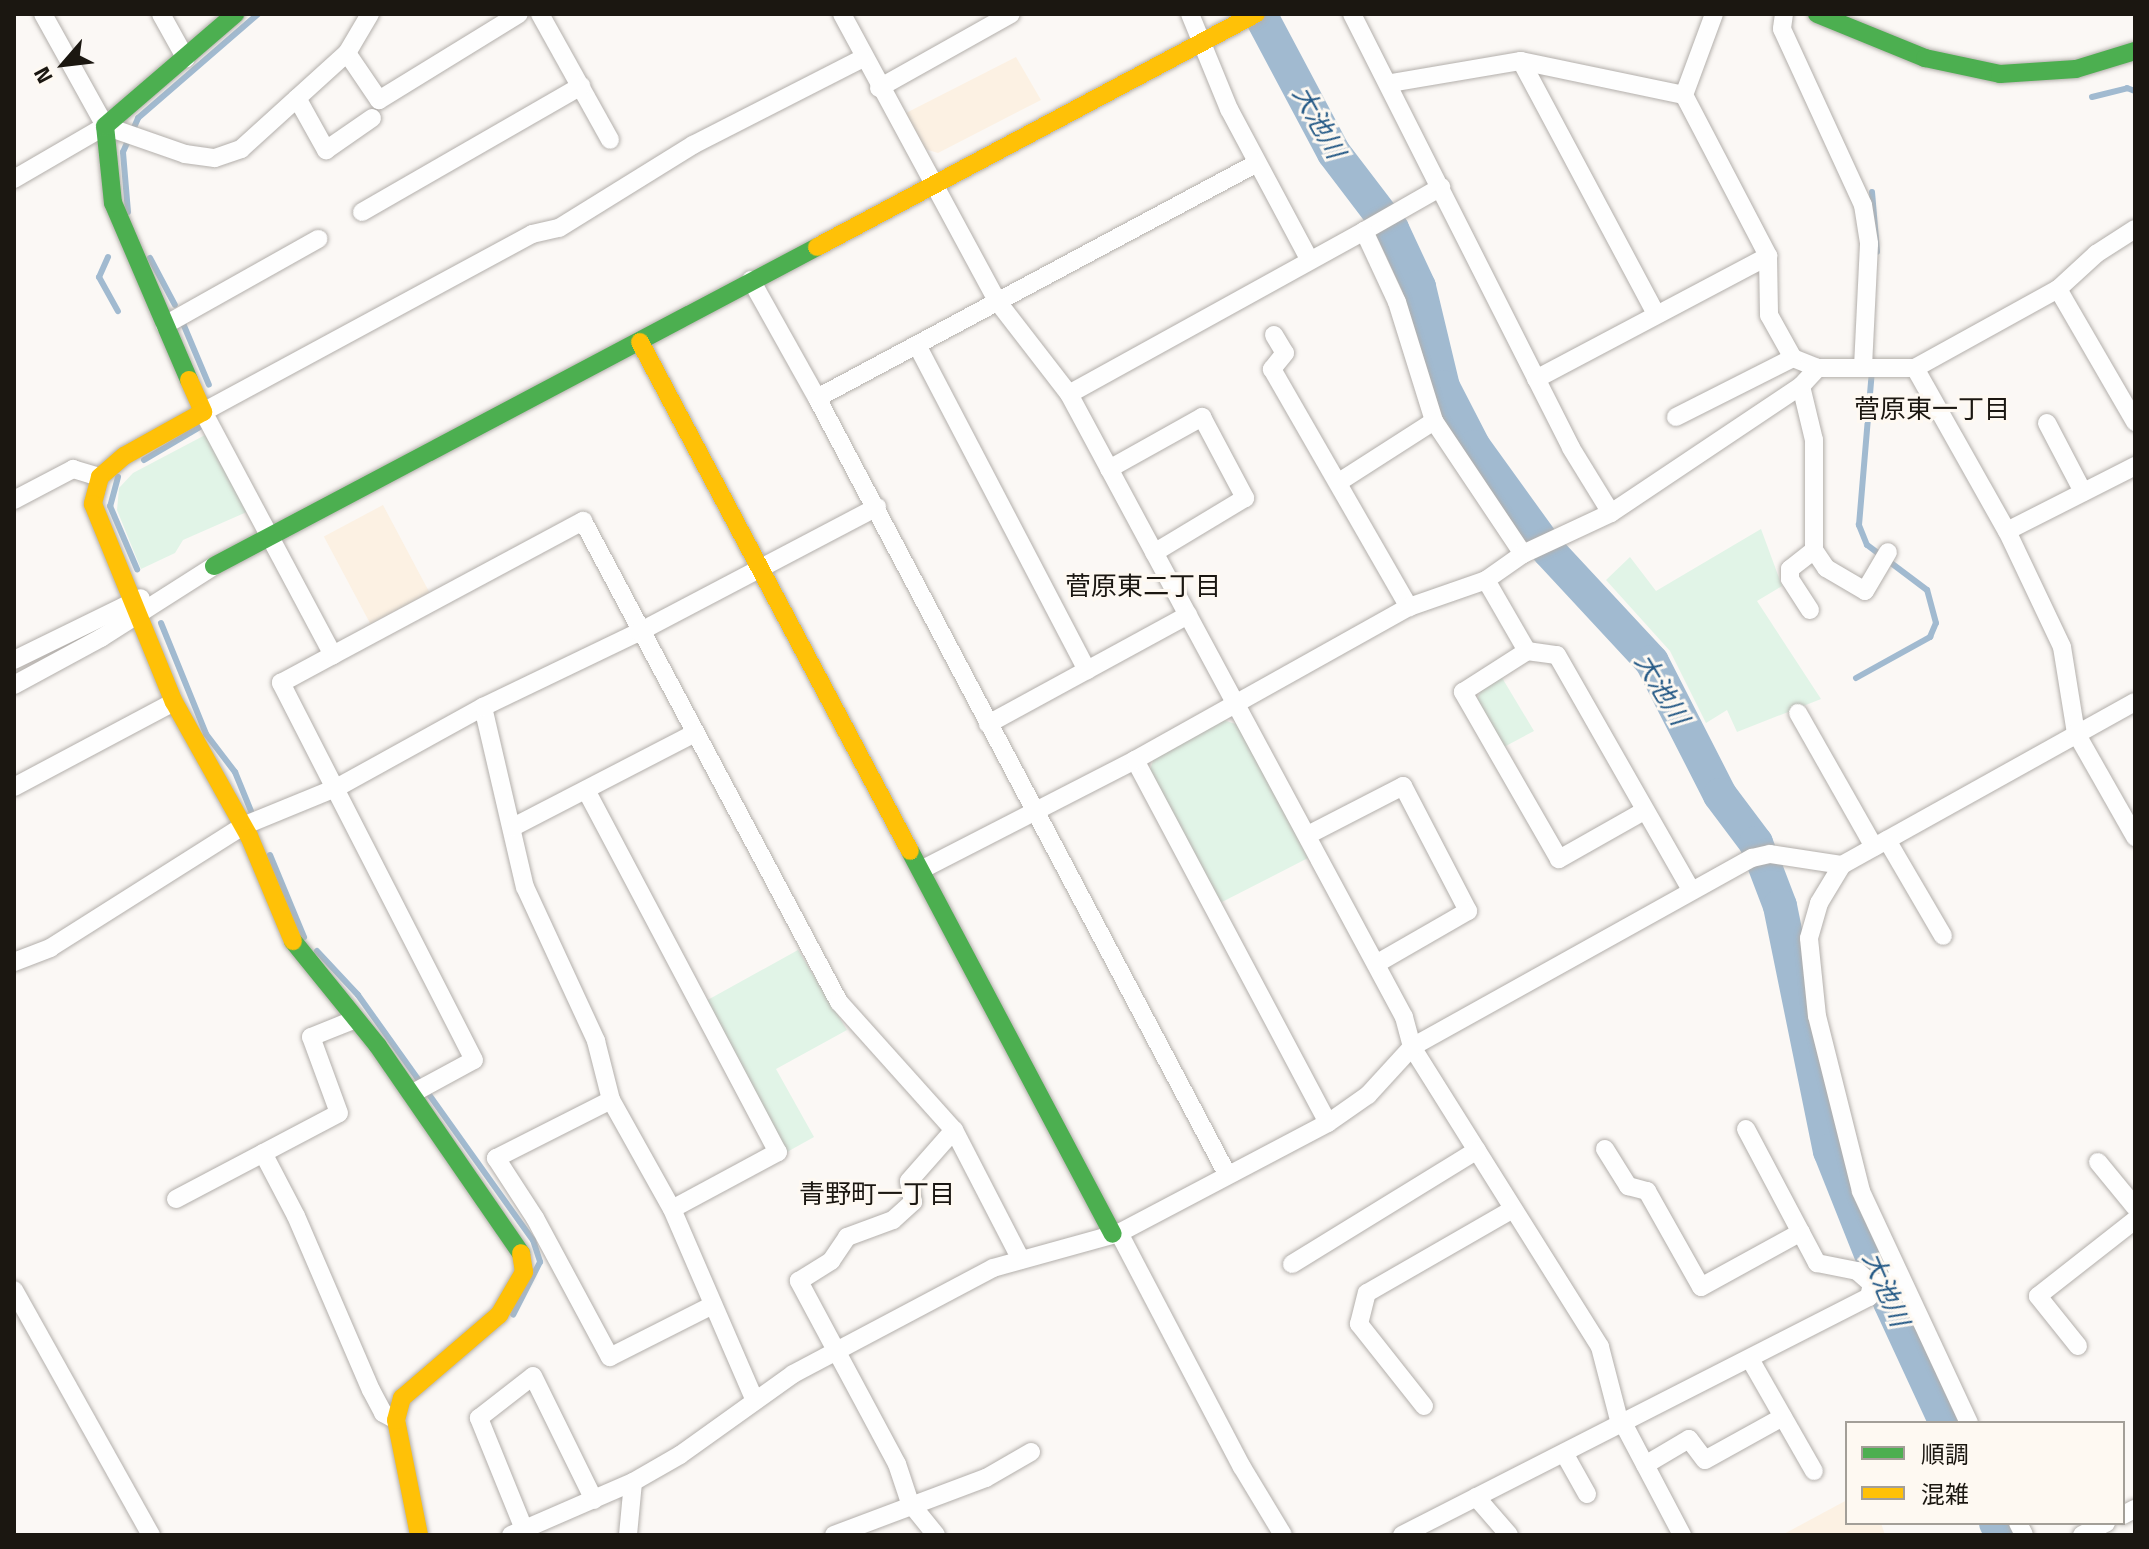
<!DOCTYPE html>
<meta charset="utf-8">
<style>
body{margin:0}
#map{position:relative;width:2149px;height:1549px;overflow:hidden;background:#fbf8f5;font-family:"Titillium Web","Noto Sans JP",sans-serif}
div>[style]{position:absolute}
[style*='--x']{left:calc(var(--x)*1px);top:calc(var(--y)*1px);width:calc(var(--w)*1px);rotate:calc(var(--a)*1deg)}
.built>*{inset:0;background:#fcf1e3;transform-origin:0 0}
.green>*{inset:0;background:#e1f4e7}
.stream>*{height:6px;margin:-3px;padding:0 3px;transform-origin:3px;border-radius:3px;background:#a1bad0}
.river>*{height:34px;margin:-17px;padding:0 17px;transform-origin:17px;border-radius:17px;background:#a1bad0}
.roads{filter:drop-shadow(0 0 2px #b3afab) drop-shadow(0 0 2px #b3afab)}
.street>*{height:18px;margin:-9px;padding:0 9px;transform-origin:9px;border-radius:9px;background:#fefefe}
.fast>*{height:18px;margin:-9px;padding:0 9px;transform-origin:9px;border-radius:9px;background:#4caf50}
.slow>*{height:18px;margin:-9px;padding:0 9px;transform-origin:9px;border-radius:9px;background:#ffc107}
span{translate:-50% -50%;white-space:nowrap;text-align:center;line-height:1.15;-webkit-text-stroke:6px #fef9f2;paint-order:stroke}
.water-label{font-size:26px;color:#235885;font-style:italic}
.neighbourhood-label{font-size:26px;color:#1b1711}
.frame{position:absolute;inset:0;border:16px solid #1b1711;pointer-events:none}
.legend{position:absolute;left:1845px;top:1421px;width:280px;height:104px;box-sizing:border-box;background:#fef9f2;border:2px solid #a39f98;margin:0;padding:10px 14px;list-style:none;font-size:24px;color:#1b1711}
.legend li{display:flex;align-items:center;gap:16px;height:40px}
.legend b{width:40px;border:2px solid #a39f98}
.north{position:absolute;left:24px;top:24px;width:80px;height:80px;-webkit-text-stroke:6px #fef9f2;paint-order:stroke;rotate:242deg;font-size:22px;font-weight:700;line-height:32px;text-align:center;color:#1b1711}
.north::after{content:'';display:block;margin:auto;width:28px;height:36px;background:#1b1711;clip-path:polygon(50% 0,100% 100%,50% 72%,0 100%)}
</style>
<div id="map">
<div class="built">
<i style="clip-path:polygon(1016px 57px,1041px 100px,938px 153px,925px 149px,906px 113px)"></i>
<i style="left:383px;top:505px;width:99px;height:67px;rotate:62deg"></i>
<i style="clip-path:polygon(1847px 1500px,1847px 1523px,1881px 1523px,1885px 1535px,1782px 1535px)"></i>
</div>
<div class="green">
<i style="clip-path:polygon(207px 434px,249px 511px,183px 540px,175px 553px,141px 569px,117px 510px,119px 488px,133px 473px)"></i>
<i style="clip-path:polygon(1761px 529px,1782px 586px,1757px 601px,1821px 699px,1737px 732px,1727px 710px,1706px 723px,1670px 651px,1606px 580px,1630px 557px,1656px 591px)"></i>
<i style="clip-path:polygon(1501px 676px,1534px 731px,1504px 747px,1477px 700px,1483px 686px)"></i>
<i style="clip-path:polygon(1223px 720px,1239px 725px,1308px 858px,1220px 903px,1150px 770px,1155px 755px)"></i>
<i style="clip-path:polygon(798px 950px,847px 1030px,776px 1069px,814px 1137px,787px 1152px,704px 1002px)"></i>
</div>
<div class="stream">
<i style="--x:2092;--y:97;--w:36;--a:-14"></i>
<i style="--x:2127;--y:88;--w:9;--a:21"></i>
<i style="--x:1872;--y:192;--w:60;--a:85.2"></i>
<i style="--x:128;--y:212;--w:60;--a:-94.8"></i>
<i style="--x:123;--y:152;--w:37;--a:-66"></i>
<i style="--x:138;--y:118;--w:159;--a:-40.9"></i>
<i style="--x:108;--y:257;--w:22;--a:114"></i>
<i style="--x:99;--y:277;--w:39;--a:61"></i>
<i style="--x:150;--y:258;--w:53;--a:62"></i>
<i style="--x:182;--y:321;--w:69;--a:67.1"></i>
<i style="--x:144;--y:460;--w:65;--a:-30.5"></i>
<i style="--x:118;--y:477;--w:30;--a:105"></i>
<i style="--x:110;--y:506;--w:69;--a:66.8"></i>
<i style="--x:161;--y:623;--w:120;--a:67.9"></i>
<i style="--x:206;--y:734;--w:48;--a:52.7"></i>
<i style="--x:235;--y:772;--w:42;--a:67.7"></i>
<i style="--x:1856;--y:678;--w:85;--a:-29"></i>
<i style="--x:1930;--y:637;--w:15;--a:-67"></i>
<i style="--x:1936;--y:623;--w:34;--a:-105"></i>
<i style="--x:1927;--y:590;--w:75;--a:-143.1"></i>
<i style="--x:1867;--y:545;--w:22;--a:-112"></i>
<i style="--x:1859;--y:525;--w:155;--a:-85.2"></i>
<i style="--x:270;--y:855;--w:89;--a:67.5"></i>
<i style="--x:317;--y:951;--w:60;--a:47"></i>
<i style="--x:358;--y:995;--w:301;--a:54.5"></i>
<i style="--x:533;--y:1240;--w:23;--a:72"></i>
<i style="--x:540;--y:1262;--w:59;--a:117"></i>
</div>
<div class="river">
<i style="--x:1260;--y:14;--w:157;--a:62"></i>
<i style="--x:1334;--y:153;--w:96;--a:52.7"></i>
<i style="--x:1392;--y:229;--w:64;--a:65"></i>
<i style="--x:1419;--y:287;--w:103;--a:76.5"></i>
<i style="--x:1443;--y:387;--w:68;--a:62.7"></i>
<i style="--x:1474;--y:447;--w:128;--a:54.2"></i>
<i style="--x:1549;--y:551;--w:151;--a:47.1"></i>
<i style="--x:1652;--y:662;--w:149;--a:62.9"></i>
<i style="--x:1720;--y:795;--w:60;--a:53.1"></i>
<i style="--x:1756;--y:843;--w:67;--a:69.1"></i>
<i style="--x:1780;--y:906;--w:250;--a:78.5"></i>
<i style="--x:1830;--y:1151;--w:162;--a:68.3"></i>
<i style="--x:1890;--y:1302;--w:133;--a:65.2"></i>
<i style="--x:1996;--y:1523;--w:13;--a:63"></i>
</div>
<div class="roads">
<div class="street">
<i style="--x:43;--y:14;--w:128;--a:61"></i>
<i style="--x:161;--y:14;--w:51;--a:60.9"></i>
<i style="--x:540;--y:14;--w:144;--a:60.9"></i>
<i style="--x:842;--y:14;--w:328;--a:61.6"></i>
<i style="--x:998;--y:302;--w:116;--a:52.3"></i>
<i style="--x:1069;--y:394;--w:707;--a:61.73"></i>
<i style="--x:1404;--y:1017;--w:31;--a:75"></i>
<i style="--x:1412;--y:1047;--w:354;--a:57.9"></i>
<i style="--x:1600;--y:1347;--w:80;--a:75.4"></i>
<i style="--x:1190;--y:14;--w:103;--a:67.7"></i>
<i style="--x:1229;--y:109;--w:170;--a:61.9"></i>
<i style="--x:1352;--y:14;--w:486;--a:63.2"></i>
<i style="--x:1571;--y:448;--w:76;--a:58.4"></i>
<i style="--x:1714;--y:14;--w:86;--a:110.3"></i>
<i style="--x:1684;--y:95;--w:182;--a:62.4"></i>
<i style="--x:1768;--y:256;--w:59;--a:89"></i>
<i style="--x:1769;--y:315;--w:49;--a:60.8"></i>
<i style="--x:1793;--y:358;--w:27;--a:22"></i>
<i style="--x:1784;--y:14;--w:15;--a:98"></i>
<i style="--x:1782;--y:29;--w:194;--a:65.3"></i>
<i style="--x:1863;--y:205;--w:39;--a:81"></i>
<i style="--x:1869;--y:244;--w:124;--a:92.8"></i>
<i style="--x:347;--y:53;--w:57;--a:55.8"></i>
<i style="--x:379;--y:100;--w:164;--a:-31.6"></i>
<i style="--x:1521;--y:61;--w:287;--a:61.9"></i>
<i style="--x:1391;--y:83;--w:132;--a:-9.6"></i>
<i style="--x:1521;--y:61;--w:167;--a:11.8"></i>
<i style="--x:879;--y:88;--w:151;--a:-29.3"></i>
<i style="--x:297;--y:98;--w:60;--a:60.9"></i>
<i style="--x:326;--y:150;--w:56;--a:-34.8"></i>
<i style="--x:14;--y:179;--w:105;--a:-30.2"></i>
<i style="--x:105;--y:126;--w:85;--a:19.3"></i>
<i style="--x:185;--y:154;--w:30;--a:8"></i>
<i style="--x:215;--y:158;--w:28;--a:-19"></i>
<i style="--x:241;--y:149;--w:143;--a:-42.2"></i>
<i style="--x:347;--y:53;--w:45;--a:-59.5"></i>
<i style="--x:362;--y:212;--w:253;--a:-29.9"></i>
<i style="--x:1364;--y:231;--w:89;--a:-29.7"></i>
<i style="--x:751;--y:280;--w:135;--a:60.8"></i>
<i style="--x:2058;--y:289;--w:154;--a:59.9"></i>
<i style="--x:165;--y:325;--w:176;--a:-29.3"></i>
<i style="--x:1274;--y:335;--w:21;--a:59"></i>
<i style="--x:1285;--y:353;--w:21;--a:129"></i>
<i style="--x:1272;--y:369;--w:275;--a:60.1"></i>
<i style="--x:917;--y:345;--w:367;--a:62.4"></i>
<i style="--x:1915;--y:368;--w:187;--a:60.6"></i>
<i style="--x:2007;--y:531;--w:128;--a:64.6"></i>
<i style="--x:2062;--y:647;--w:87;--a:80.8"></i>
<i style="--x:2076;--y:733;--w:120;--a:60.4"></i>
<i style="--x:1536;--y:379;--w:263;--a:-27.9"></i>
<i style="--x:1801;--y:386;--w:56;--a:76.5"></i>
<i style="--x:1814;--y:440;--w:110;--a:90"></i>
<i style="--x:1814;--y:550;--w:22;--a:56"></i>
<i style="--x:1826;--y:568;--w:45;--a:30.5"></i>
<i style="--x:1865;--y:591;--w:45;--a:-59.5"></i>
<i style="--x:1069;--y:394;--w:337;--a:-28.9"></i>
<i style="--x:1364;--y:231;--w:78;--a:65.1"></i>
<i style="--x:1397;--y:302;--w:125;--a:72.7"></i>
<i style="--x:1434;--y:421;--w:160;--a:56.2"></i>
<i style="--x:1676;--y:417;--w:131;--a:-26.8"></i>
<i style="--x:2047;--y:423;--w:78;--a:62.4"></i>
<i style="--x:1109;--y:469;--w:107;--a:-29.2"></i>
<i style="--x:1202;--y:417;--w:92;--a:62"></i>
<i style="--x:1245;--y:498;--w:106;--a:148.9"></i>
<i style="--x:1339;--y:482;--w:113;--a:-32.7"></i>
<i style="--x:14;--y:500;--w:67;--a:-27.7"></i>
<i style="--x:73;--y:469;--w:28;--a:17"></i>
<i style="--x:2007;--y:531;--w:144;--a:-26.9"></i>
<i style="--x:1486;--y:580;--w:82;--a:60"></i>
<i style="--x:1810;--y:610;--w:37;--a:-123"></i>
<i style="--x:1790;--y:579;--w:10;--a:-90"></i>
<i style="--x:1790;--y:569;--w:31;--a:-38"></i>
<i style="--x:333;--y:655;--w:284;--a:-28.2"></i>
<i style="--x:583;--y:521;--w:545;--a:61.98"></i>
<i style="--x:839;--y:1002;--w:172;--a:48.1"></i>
<i style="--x:954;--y:1130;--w:146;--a:62.7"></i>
<i style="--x:14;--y:660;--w:141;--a:-26"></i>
<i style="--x:14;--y:685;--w:99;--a:-28.4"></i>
<i style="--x:101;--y:638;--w:134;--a:-32.5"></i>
<i style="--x:483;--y:707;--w:185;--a:76.9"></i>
<i style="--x:525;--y:887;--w:170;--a:65.2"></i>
<i style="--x:596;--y:1041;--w:61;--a:75.7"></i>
<i style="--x:611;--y:1100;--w:125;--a:60.8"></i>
<i style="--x:672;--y:1209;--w:209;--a:66.6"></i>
<i style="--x:1798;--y:713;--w:154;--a:60.4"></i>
<i style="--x:988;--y:724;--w:228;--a:-28.6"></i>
<i style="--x:1135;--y:760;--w:411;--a:62"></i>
<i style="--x:14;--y:787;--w:181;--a:-28"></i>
<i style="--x:586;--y:790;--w:410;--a:62.1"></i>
<i style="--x:778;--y:1152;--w:120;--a:151.7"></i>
<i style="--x:1644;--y:811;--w:98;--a:150.5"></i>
<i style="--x:1559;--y:859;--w:193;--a:-119.9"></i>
<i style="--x:1463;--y:692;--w:76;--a:-32.6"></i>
<i style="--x:1527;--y:651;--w:30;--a:8"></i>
<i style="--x:1557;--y:655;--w:271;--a:60.3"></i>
<i style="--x:513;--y:827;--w:205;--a:-27.3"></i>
<i style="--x:1308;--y:835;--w:107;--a:-27.3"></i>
<i style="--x:1403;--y:786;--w:141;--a:62.5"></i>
<i style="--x:1468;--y:911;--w:106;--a:150.1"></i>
<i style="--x:1887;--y:840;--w:111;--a:59.7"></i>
<i style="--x:921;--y:870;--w:241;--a:-27.2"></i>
<i style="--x:1135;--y:760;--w:314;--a:-29.2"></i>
<i style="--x:1409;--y:607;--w:82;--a:-19.3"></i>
<i style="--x:1486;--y:580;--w:45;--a:-35.1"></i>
<i style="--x:1523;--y:554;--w:97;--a:-25"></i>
<i style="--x:1611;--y:513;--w:229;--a:-33.8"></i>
<i style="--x:1801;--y:386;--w:25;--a:-47"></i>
<i style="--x:1818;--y:368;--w:97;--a:0"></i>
<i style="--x:1915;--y:368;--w:163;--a:-28.9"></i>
<i style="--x:2058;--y:289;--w:52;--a:-42.6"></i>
<i style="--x:2096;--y:254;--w:46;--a:-32.7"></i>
<i style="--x:14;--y:962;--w:39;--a:-21"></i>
<i style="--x:50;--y:948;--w:228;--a:-32.3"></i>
<i style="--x:243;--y:826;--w:103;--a:-22.3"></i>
<i style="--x:338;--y:787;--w:166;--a:-28.9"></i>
<i style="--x:483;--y:707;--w:173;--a:-25.7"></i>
<i style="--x:639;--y:632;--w:269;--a:-27.7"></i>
<i style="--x:413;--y:1093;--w:69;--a:-28.4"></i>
<i style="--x:474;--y:1060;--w:424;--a:-117.1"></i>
<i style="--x:281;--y:683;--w:59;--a:-28.3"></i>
<i style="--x:333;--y:655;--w:276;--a:-118.1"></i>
<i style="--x:203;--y:412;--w:374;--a:-28.4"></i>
<i style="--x:532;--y:234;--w:28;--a:-13"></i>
<i style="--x:559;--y:228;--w:158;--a:-31.8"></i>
<i style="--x:693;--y:145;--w:191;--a:-27.1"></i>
<i style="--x:611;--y:1100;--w:129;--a:153.2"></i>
<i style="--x:496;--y:1158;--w:72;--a:57"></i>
<i style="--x:535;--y:1218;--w:158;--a:61.7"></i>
<i style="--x:610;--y:1357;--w:115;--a:-26.8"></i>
<i style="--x:1746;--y:1129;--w:152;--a:62.1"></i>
<i style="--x:1817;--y:1263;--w:41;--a:11.3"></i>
<i style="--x:1857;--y:1271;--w:20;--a:41"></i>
<i style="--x:1872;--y:1284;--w:27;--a:-8"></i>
<i style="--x:1605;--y:1149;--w:44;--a:58.1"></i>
<i style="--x:1628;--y:1186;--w:20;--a:15"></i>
<i style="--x:1647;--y:1191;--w:110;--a:60.6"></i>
<i style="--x:1701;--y:1287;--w:114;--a:-28.8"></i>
<i style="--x:263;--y:1153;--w:71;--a:62.4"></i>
<i style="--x:296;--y:1216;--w:189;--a:66.7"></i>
<i style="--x:371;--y:1390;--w:26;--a:62"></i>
<i style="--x:383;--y:1413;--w:15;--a:28"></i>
<i style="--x:2098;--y:1162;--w:58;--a:50.6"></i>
<i style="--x:1226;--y:1172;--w:875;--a:-117.85"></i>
<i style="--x:817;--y:398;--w:499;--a:-28.1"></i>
<i style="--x:176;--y:1199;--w:184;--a:-27.8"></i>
<i style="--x:339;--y:1113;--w:81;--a:-110.2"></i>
<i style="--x:311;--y:1037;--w:48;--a:-21.8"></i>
<i style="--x:1119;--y:1233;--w:264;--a:62.3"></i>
<i style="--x:1242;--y:1467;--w:79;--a:58.9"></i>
<i style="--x:1292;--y:1264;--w:217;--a:-31.6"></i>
<i style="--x:14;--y:1290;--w:281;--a:60.8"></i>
<i style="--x:2078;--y:1346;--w:64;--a:-128.7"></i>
<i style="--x:2038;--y:1296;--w:123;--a:-38.1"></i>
<i style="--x:1750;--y:1359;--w:129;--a:60.3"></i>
<i style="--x:1424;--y:1406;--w:105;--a:-128.4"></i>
<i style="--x:1359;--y:1324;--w:32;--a:-76"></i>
<i style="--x:1367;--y:1293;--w:168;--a:-29.9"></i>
<i style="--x:1623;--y:1423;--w:127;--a:62.2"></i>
<i style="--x:1969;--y:1423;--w:256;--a:-115"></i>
<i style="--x:1861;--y:1191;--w:180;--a:-104.1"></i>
<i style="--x:1817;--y:1016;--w:78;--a:-95.9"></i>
<i style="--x:1809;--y:938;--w:36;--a:-74"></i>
<i style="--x:1819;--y:903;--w:44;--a:-58.8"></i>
<i style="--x:1842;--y:865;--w:335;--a:-29.1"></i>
<i style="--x:1564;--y:1453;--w:47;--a:60.7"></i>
<i style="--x:1645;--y:1465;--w:51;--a:-30.6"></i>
<i style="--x:1689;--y:1439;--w:26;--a:53"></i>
<i style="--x:1705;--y:1460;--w:89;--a:-28.9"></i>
<i style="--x:1476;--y:1497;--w:50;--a:49"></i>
<i style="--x:2123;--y:1515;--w:13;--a:-27"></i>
<i style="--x:2018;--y:1523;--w:13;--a:63"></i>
<i style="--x:524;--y:1529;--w:120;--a:-112.1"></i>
<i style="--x:479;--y:1418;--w:68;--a:-37.9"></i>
<i style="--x:533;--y:1376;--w:138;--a:63.8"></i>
<i style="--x:511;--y:1535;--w:133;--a:-23.5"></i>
<i style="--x:633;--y:1482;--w:54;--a:-29.9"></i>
<i style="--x:680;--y:1455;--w:139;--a:-35.6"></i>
<i style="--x:793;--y:1374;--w:226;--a:-27.9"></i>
<i style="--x:993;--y:1268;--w:131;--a:-15.5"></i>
<i style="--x:1119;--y:1233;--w:236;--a:-27.8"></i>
<i style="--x:1328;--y:1123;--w:49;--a:-35"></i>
<i style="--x:1368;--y:1095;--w:65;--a:-47.5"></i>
<i style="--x:1412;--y:1047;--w:389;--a:-29.1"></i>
<i style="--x:1752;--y:858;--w:18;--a:-13"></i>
<i style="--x:1770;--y:854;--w:73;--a:8.7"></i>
<i style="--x:628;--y:1535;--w:53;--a:-84.6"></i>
<i style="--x:834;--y:1535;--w:162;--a:-20.6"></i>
<i style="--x:986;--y:1478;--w:52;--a:-30"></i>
<i style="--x:936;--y:1535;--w:41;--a:-129.1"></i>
<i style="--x:910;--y:1503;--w:41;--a:-108.4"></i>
<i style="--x:897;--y:1464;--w:208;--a:-118.2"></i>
<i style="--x:799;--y:1281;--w:38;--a:-32"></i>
<i style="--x:831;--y:1261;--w:29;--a:-56"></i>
<i style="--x:847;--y:1237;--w:49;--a:-20.3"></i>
<i style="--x:893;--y:1220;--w:27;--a:-42"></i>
<i style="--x:913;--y:1202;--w:21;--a:-101"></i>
<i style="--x:909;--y:1181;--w:68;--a:-48.6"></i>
<i style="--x:1402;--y:1535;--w:524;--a:-27.01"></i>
<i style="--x:1869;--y:1297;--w:13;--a:-77"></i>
<i style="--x:2082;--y:1535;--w:27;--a:-27"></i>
</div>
<div class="fast">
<i style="--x:1817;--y:14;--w:117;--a:22.2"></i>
<i style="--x:1925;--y:58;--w:77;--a:12"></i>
<i style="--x:2000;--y:74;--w:76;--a:-3.8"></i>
<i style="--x:2076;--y:69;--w:62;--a:-17"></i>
<i style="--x:189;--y:380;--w:193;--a:-113.2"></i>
<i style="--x:113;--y:203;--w:77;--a:-95.9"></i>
<i style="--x:105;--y:126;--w:172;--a:-40.7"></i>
<i style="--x:214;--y:566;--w:682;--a:-27.88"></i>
<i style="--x:910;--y:851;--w:433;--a:62.1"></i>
<i style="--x:293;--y:941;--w:135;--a:51"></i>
<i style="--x:378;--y:1046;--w:252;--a:55.4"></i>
</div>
<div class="slow">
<i style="--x:817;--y:247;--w:497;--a:-28"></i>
<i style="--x:640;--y:342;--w:576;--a:62.06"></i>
<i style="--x:189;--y:380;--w:35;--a:66"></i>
<i style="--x:203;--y:412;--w:90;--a:150.9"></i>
<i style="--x:124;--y:456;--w:32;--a:139"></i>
<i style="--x:100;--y:477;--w:28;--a:105"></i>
<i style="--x:93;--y:504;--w:214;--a:67.8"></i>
<i style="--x:174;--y:702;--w:154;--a:60.8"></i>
<i style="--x:249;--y:836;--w:114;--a:67.3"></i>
<i style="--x:419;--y:1535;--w:117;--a:-101.3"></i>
<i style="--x:396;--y:1420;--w:23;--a:-75"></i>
<i style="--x:402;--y:1398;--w:128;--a:-40.6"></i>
<i style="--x:499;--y:1315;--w:50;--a:-59.8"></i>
<i style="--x:524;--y:1272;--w:19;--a:-99"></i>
</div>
</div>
<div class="water-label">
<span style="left:1319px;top:122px;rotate:61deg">大池川</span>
<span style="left:1662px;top:689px;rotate:59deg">大池川</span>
<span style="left:1886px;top:1289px;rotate:67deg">大池川</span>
</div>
<div class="neighbourhood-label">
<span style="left:1932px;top:409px">菅原東一丁目</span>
<span style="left:1143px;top:586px">菅原東二丁目</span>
<span style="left:877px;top:1194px">青野町一丁目</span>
</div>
<div class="frame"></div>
<ul class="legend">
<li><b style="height:10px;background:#4caf50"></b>順調</li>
<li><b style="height:10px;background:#ffc107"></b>混雑</li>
</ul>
<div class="north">N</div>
</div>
